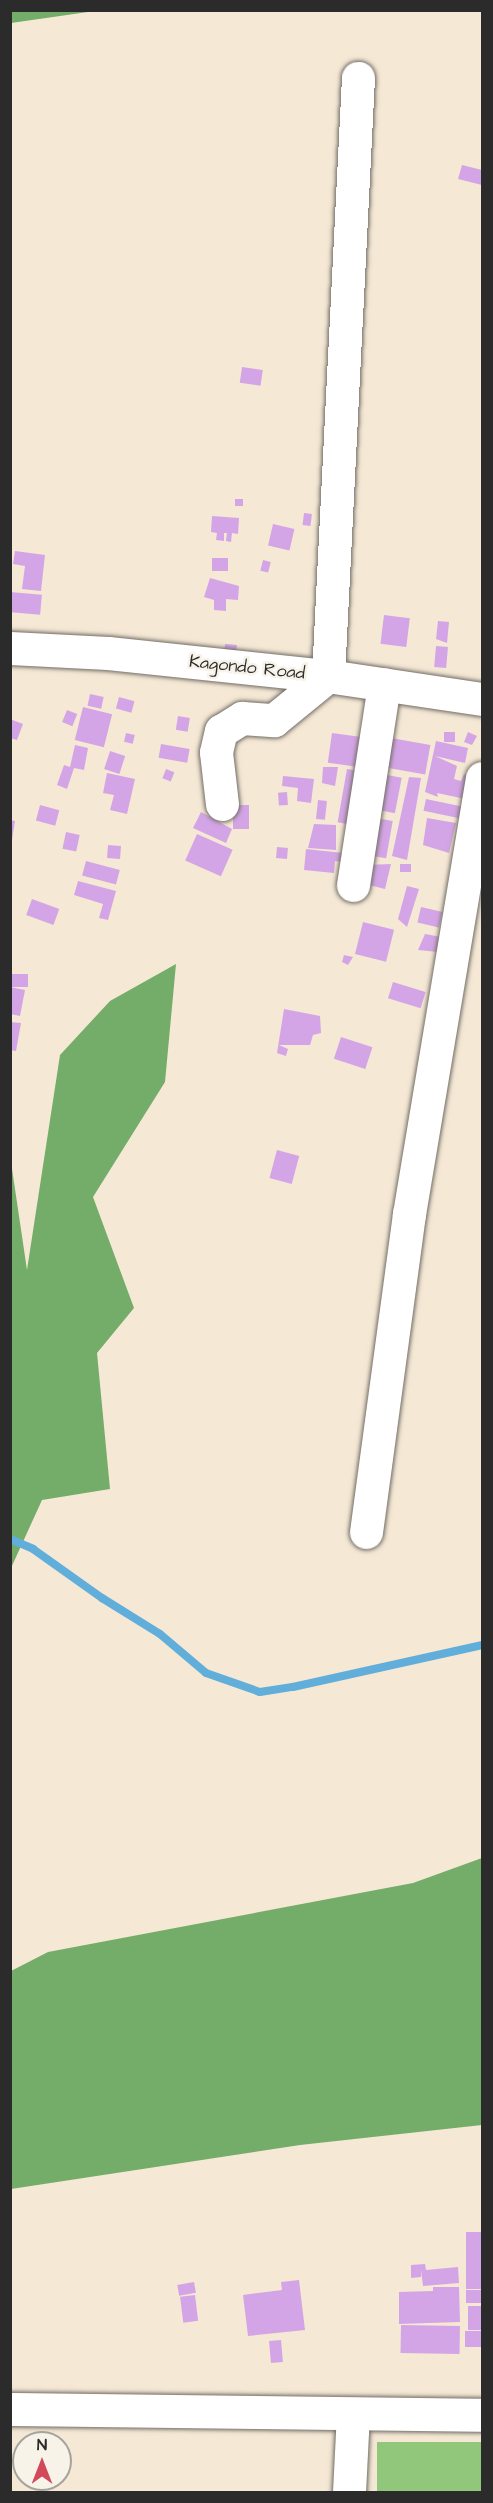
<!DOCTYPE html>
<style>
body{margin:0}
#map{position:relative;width:493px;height:2503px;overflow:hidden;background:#f5e8d5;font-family:"Architects Daughter",sans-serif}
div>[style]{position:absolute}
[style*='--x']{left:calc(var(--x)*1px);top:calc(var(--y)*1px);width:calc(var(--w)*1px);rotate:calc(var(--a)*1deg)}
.green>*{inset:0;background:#91c77a;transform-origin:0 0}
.forest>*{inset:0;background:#74ac6a}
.stream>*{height:8px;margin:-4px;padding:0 4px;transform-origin:4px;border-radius:4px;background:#61aeda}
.building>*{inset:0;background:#d4a5e6;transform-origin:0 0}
.roads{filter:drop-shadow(0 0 2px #726d66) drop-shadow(0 0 2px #726d66)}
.minor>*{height:33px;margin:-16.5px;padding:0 16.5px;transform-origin:16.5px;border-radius:16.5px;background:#fff}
span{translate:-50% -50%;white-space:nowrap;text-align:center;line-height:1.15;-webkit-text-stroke:5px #f7f3e8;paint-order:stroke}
.street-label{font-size:18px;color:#2b2b2b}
.frame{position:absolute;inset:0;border:12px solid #2b2b2b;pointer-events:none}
.north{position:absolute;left:12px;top:2431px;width:60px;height:60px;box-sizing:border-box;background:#f7f3e8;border:2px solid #a5a39c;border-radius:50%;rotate:0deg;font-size:16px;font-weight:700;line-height:24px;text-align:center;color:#2b2b2b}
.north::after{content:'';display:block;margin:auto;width:21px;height:27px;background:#d1495b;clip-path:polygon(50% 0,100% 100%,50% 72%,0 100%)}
</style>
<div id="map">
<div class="green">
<i style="left:482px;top:2442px;width:50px;height:105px;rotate:90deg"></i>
</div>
<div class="forest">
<i style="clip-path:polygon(11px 10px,95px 10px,95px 11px,11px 23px)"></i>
<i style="clip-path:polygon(176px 964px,165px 1082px,93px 1197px,134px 1308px,97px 1353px,110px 1489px,42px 1500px,11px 1568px,11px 1162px,27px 1270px,60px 1055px,110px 1001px)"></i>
<i style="clip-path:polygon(482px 1858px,482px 2125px,300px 2145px,11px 2189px,11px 1971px,48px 1952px,413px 1883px)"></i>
</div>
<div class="stream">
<i style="--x:10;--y:1539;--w:25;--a:23"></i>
<i style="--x:33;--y:1549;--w:85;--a:35.4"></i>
<i style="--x:102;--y:1598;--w:68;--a:31.8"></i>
<i style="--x:160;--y:1634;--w:60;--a:40.3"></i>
<i style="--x:206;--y:1673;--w:57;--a:19.4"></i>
<i style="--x:260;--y:1692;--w:33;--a:-9"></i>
<i style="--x:293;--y:1687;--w:194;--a:-12.5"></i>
</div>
<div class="building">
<i style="clip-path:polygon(462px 165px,482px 170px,482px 185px,458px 179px)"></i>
<i style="left:242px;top:367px;width:21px;height:16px;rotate:8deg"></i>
<i style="left:235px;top:499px;width:8px;height:7px"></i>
<i style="left:304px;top:513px;width:8px;height:12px;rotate:7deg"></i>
<i style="clip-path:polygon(212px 516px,239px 518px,238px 534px,232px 533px,231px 542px,226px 541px,227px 533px,224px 533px,224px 541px,216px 540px,217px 533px,211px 532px)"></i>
<i style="left:273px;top:524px;width:22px;height:22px;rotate:13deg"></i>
<i style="clip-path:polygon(15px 551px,45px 555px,41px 591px,22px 589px,25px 566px,13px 564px)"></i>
<i style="left:212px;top:558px;width:16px;height:13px"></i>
<i style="left:263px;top:560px;width:8px;height:11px;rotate:14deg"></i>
<i style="clip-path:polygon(210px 578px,239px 586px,238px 600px,226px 599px,226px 611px,214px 610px,214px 600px,204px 597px)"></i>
<i style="left:10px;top:592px;width:32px;height:20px;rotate:5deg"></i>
<i style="left:384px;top:615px;width:26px;height:29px;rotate:7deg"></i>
<i style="clip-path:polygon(438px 621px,449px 622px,447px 643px,436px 639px)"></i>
<i style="left:225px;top:644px;width:12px;height:14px;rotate:5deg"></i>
<i style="left:436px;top:646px;width:12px;height:21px;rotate:5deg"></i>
<i style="left:90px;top:694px;width:14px;height:12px;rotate:12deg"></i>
<i style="left:119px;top:697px;width:16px;height:12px;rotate:15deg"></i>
<i style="left:83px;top:707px;width:30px;height:34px;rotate:14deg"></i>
<i style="left:67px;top:710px;width:11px;height:13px;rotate:22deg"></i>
<i style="left:178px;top:716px;width:12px;height:14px;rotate:9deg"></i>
<i style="clip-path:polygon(10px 719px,23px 724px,17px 740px,10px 738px)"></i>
<i style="left:444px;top:732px;width:11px;height:10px"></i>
<i style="clip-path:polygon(468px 732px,477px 736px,472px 745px,464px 742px)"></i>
<i style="left:126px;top:733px;width:9px;height:9px;rotate:13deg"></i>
<i style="left:332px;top:733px;width:35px;height:30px;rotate:8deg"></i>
<i style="left:391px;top:738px;width:40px;height:30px;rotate:10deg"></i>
<i style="clip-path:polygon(436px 741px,468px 748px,465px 763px,435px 756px,457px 766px,454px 779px,461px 781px,464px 774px,472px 778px,470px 800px,437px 793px,438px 797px,425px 792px)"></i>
<i style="left:161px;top:744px;width:29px;height:14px;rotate:10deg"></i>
<i style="clip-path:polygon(75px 745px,88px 748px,84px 770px,74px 768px,67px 789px,57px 785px,64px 765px,70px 767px)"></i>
<i style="left:110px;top:751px;width:16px;height:19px;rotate:18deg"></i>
<i style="clip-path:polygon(323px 767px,338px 767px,335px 786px,322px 783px)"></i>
<i style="left:166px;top:769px;width:9px;height:10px;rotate:21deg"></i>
<i style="left:347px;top:769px;width:17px;height:54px;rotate:10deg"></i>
<i style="clip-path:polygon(107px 773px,135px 779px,127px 814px,110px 810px,114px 795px,103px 793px)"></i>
<i style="left:387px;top:775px;width:15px;height:36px;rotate:11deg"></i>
<i style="clip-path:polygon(283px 776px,314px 779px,311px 803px,297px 801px,298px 788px,282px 786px)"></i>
<i style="clip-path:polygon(409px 777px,421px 778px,407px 860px,392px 856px)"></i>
<i style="left:287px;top:792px;width:13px;height:9px;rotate:86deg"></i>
<i style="left:426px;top:799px;width:39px;height:12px;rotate:12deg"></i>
<i style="left:318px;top:800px;width:9px;height:19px;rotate:6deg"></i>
<i style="left:40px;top:805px;width:20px;height:16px;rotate:15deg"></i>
<i style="left:233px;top:805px;width:16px;height:24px"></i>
<i style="clip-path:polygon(201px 812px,232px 829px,226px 843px,193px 828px)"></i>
<i style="left:376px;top:818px;width:17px;height:38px;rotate:10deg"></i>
<i style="clip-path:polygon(427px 818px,456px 823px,449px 853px,423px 845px)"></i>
<i style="clip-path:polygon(10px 820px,15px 821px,12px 840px,10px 840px)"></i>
<i style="clip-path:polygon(314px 824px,336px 825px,336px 850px,308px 848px)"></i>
<i style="left:66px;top:832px;width:14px;height:17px;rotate:12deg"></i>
<i style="left:197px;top:834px;width:39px;height:29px;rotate:24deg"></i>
<i style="left:108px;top:845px;width:13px;height:13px;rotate:4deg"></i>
<i style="left:277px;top:847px;width:11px;height:11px;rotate:5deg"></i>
<i style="clip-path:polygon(306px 849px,343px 853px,342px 862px,335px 861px,334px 873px,304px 870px)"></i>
<i style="left:86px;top:861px;width:35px;height:15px;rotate:15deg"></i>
<i style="clip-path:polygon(391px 864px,385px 889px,365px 884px,365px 865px)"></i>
<i style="left:400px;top:864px;width:11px;height:8px"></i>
<i style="clip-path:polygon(78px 881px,116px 891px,108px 920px,99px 918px,103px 904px,74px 895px)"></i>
<i style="clip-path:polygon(407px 886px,419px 889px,407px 927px,398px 919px)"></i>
<i style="left:32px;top:899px;width:29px;height:17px;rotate:20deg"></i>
<i style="left:421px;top:907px;width:22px;height:16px;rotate:13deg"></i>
<i style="left:363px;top:922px;width:32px;height:33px;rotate:14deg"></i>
<i style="clip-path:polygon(425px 934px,441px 937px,438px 952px,418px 950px)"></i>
<i style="clip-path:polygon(344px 955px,353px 957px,348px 965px,342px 962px)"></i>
<i style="left:11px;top:974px;width:17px;height:13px"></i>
<i style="left:393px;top:982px;width:34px;height:17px;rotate:17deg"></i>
<i style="clip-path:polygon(10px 987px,25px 990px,20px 1016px,10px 1014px)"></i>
<i style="clip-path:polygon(284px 1009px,320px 1016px,321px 1033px,313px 1035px,310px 1045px,279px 1045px,288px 1049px,286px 1056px,277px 1053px)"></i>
<i style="clip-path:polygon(10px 1022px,21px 1023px,16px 1051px,10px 1050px)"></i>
<i style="left:341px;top:1037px;width:33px;height:23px;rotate:18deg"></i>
<i style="left:277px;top:1150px;width:23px;height:29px;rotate:15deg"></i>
<i style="left:466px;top:2232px;width:16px;height:57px"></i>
<i style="clip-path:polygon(425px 2264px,426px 2270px,458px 2267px,459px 2283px,423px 2286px,421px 2270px,421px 2277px,411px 2278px,411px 2265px)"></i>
<i style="clip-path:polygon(299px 2280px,305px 2330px,248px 2336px,243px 2295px,282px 2290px,281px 2282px)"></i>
<i style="left:194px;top:2282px;width:11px;height:17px;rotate:80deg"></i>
<i style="clip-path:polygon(433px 2287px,459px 2287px,460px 2322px,399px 2324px,399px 2292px,433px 2291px)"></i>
<i style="left:482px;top:2290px;width:13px;height:16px;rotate:90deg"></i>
<i style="left:195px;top:2295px;width:26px;height:15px;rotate:83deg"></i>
<i style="left:468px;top:2306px;width:14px;height:24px"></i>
<i style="left:401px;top:2325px;width:59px;height:28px;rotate:1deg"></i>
<i style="left:465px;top:2331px;width:17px;height:16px"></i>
<i style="left:281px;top:2340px;width:22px;height:12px;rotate:85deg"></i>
</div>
<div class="roads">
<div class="minor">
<i style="--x:10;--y:648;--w:98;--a:2.9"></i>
<i style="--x:108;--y:653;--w:221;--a:6"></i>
<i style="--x:328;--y:676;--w:156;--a:8.5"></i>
<i style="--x:222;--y:804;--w:52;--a:-96.6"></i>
<i style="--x:216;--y:752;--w:22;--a:-77"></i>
<i style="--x:221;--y:731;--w:25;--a:-32"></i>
<i style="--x:242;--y:718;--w:32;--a:4"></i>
<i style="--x:274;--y:720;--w:70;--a:-39.2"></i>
<i style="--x:328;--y:676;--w:599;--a:-87.13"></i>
<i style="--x:353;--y:885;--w:203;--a:-81.2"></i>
<i style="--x:366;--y:1532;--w:321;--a:-82.3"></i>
<i style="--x:409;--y:1214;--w:442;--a:-80.5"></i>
<i style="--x:10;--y:2409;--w:472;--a:0.7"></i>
<i style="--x:349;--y:2492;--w:78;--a:-87.1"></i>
</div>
</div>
<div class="street-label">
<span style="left:247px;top:668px;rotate:6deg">Kagondo Road</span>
</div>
<div class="frame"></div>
<div class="north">N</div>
</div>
